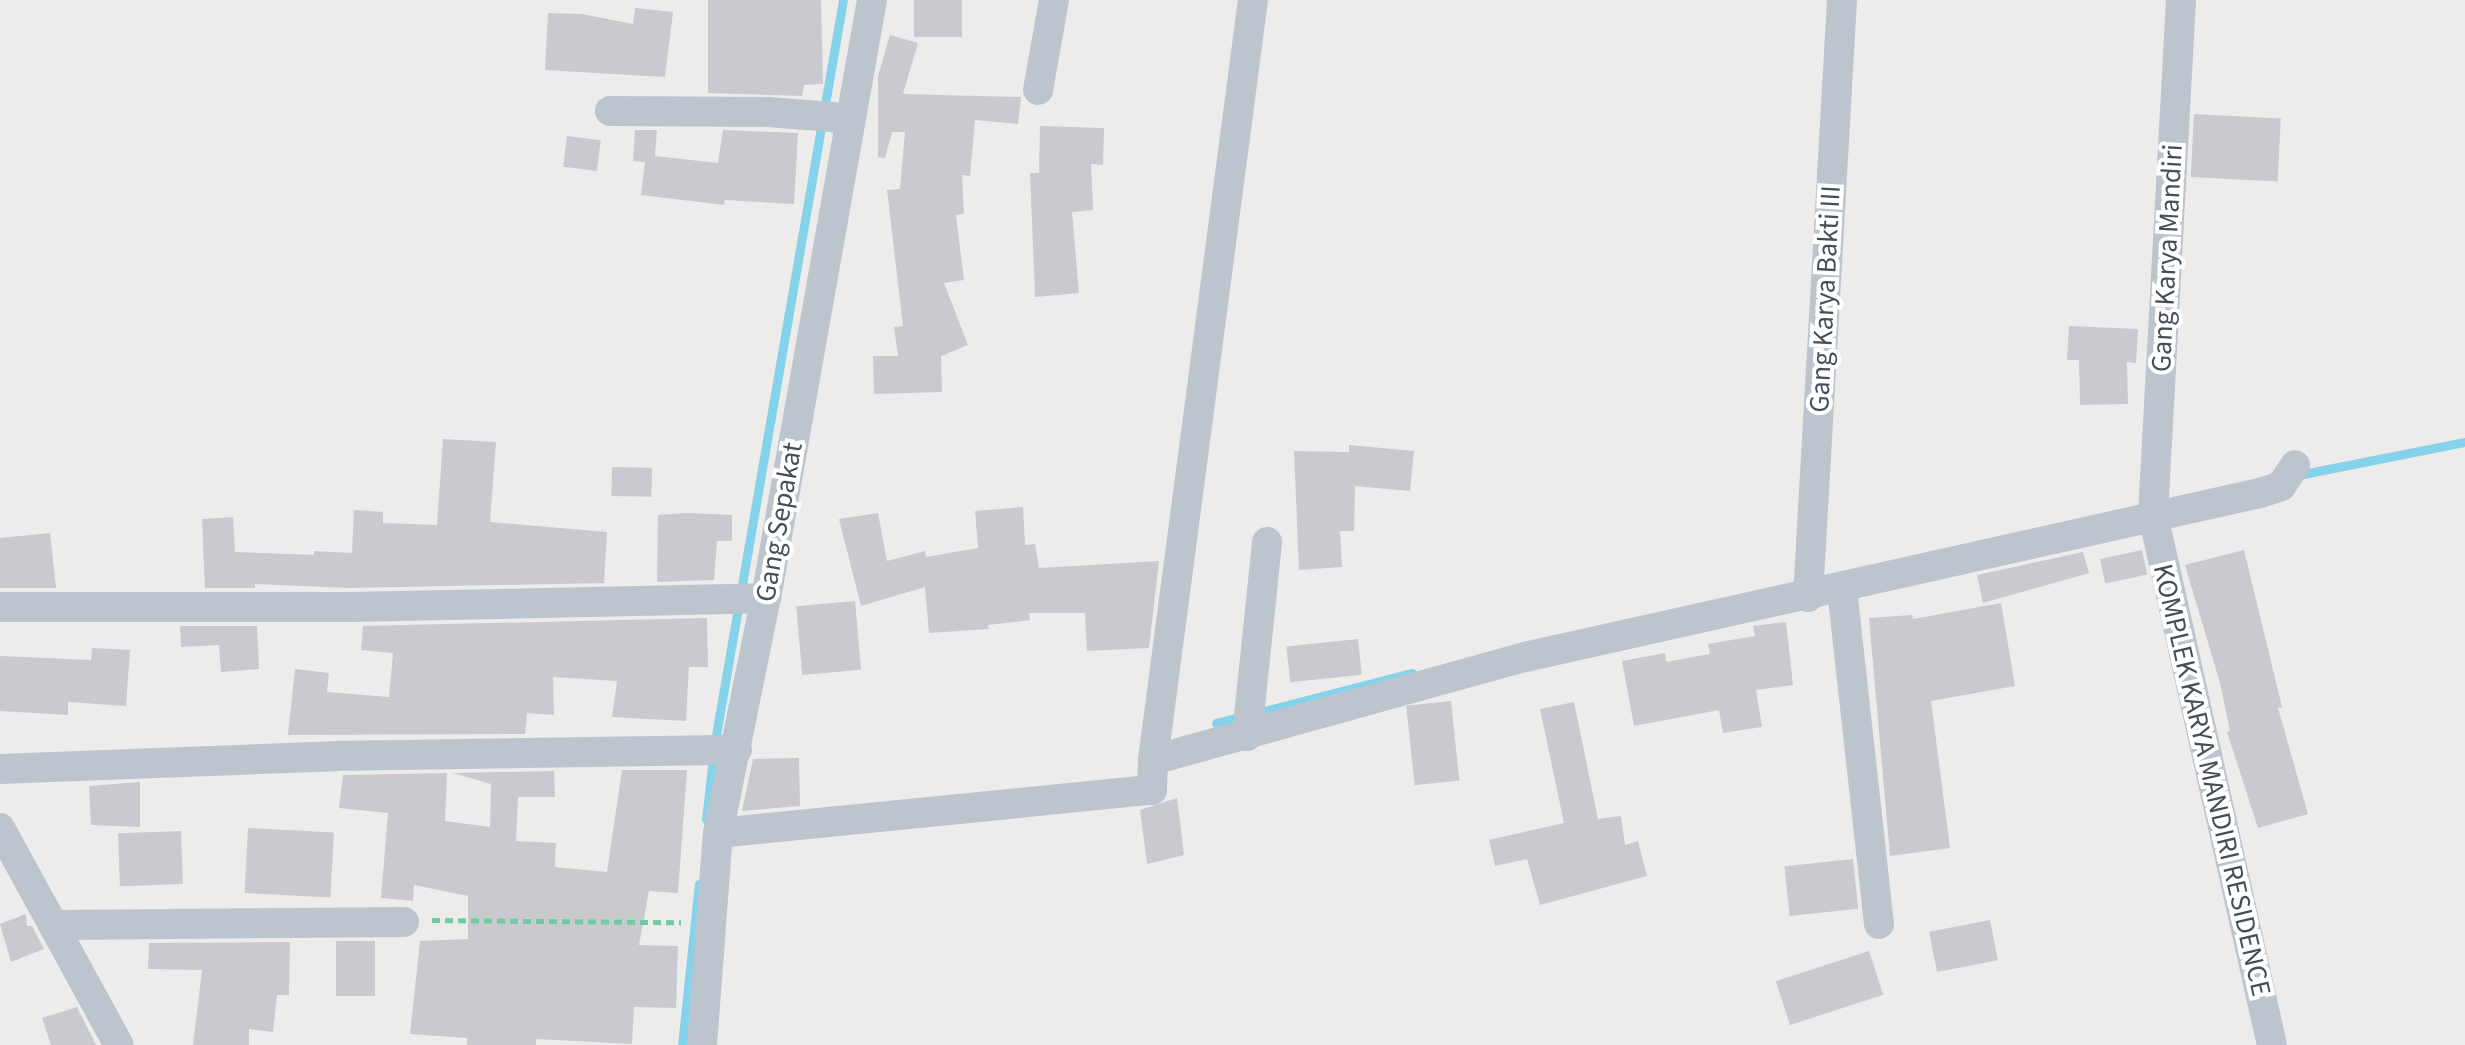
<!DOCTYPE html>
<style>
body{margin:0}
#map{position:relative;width:2465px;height:1045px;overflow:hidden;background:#eeebeb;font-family:"Source Sans 3",sans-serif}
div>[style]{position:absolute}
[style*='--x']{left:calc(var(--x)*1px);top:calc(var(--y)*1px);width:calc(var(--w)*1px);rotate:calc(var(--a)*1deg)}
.stream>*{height:9px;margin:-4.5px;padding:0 4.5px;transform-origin:4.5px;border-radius:4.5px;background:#85d3ea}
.building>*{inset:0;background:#c8cad0;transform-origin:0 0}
.path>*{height:5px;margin-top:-2.5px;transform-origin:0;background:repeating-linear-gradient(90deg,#71cba0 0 8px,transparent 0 13px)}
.minor>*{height:30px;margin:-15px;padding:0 15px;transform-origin:15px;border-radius:15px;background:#bcc5ce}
span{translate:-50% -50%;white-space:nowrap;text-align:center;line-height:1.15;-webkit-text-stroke:8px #fff;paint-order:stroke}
.street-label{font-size:28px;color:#444e58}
</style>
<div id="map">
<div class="stream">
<i style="--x:2298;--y:475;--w:170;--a:-11.2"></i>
<i style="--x:1257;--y:713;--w:160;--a:-14.5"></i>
<i style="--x:1216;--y:723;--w:27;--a:-15"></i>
<i style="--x:706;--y:819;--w:79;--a:-83.4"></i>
<i style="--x:715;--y:741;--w:752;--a:-80.2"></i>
<i style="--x:682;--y:1045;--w:162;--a:-84"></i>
</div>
<div class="building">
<i style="clip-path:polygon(708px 0,821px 0,823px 84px,804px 85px,802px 96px,708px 93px)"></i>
<i style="left:914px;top:0;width:48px;height:37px"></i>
<i style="clip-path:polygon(635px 8px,673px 12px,665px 77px,545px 70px,548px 13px,582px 14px,633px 24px)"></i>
<i style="clip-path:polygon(890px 35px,918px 43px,903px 94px,1021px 97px,1018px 124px,975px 120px,970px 176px,962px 175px,964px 214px,956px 215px,964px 280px,944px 283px,968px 345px,941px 356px,942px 392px,874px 394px,873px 356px,898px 356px,894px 327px,903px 326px,887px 190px,900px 189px,905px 132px,892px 132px,885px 158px,878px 157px,878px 76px)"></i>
<i style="left:2194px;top:114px;width:87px;height:63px;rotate:3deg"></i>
<i style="clip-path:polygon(1040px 126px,1104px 128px,1103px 165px,1091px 164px,1093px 210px,1072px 212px,1079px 293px,1035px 297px,1030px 173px,1039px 173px)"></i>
<i style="clip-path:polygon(635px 130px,657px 130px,655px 156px,718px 163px,723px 130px,798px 133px,794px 204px,725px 200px,724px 205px,641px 195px,645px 162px,633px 161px)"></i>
<i style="left:567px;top:136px;width:34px;height:31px;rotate:7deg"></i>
<i style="clip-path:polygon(2069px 326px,2138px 329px,2136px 363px,2127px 362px,2128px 404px,2080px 405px,2079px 360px,2067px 360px)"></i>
<i style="clip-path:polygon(443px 439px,496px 442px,490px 522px,607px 532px,604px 583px,351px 588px,255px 584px,255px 588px,205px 588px,202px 519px,233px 517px,235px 552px,314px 555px,314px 551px,352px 553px,354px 510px,383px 512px,383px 523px,437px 525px)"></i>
<i style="clip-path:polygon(1349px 445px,1414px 451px,1410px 491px,1355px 486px,1354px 531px,1340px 531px,1342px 567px,1299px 570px,1294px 451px,1349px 452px)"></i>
<i style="left:612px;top:467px;width:40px;height:29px;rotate:1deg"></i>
<i style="clip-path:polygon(1023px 507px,1025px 545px,1035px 544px,1039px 568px,1159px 561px,1149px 648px,1087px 651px,1085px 613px,1029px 613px,1030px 620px,988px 625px,989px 629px,929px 633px,925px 587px,861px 606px,839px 519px,878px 513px,887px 561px,925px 551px,926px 557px,978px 548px,975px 511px)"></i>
<i style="clip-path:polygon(688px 513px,732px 515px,732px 541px,717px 541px,714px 580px,657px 582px,658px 515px)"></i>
<i style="clip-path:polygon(50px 533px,56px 588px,0 588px,0 538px)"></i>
<i style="left:2142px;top:550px;width:25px;height:43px;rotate:78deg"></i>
<i style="clip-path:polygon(2244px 550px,2282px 707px,2278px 708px,2308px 814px,2258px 828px,2227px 732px,2230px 731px,2220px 683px,2185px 565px)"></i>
<i style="clip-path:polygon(2083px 552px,2089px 573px,1983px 603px,1977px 575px)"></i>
<i style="left:855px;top:601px;width:69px;height:59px;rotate:85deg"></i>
<i style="clip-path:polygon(2001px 603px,2015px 686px,1931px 701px,1950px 848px,1890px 856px,1869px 618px,1912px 615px,1913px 619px)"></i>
<i style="clip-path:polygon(707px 618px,708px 667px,689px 667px,686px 721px,612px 717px,617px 681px,553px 677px,554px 715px,527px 713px,525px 734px,288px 735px,295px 669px,329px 673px,327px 692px,389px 697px,393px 653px,361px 650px,363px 626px)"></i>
<i style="clip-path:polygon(1786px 622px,1793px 685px,1756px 690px,1762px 727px,1723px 733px,1719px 710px,1634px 726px,1622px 661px,1665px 653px,1666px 662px,1710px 654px,1708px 644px,1755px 636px,1753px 626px)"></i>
<i style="clip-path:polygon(180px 626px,257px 626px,259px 669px,221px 672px,219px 645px,181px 647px)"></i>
<i style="left:1358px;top:639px;width:36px;height:72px;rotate:84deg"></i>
<i style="clip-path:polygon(92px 648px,130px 650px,126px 706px,68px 702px,68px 715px,0 711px,0 656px,91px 660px)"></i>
<i style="left:1451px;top:701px;width:80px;height:45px;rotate:84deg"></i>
<i style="clip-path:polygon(1574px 702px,1598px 819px,1621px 816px,1625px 845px,1638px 841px,1647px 876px,1540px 905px,1527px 859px,1495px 866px,1489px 840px,1564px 823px,1540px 709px)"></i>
<i style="clip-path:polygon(799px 758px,800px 806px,742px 811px,753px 759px)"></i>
<i style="clip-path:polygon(622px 770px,687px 770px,678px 893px,649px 891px,639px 945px,678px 946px,676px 1008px,634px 1007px,632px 1044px,536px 1039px,536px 1045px,467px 1045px,467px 1038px,410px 1034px,420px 941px,468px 939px,468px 896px,414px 885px,413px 901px,381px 898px,388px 813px,339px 808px,343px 775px,447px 773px,445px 821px,490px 827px,491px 784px,453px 773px,554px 771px,555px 797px,518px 797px,516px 841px,556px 843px,555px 867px,607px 872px)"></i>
<i style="clip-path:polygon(140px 782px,140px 827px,91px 825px,89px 786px)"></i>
<i style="clip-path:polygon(1177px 798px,1184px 855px,1147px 864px,1140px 810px)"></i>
<i style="left:248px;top:828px;width:86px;height:65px;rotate:3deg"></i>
<i style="left:181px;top:831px;width:53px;height:63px;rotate:88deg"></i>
<i style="left:1853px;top:859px;width:50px;height:69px;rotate:84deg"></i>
<i style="clip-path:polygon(26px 914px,27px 926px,32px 926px,44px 949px,11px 962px,0 924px)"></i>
<i style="left:1990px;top:920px;width:41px;height:62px;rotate:79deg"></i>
<i style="left:336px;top:941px;width:39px;height:55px"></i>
<i style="clip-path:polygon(290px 942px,289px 995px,277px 995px,273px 1032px,249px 1029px,249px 1045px,193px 1045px,202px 970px,148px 969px,149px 943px)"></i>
<i style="left:1869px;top:951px;width:46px;height:98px;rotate:72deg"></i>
<i style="clip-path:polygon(77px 1007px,96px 1045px,51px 1045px,42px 1018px)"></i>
</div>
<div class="path">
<i style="--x:432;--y:920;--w:249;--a:0.5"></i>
</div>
<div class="minor">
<i style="--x:1253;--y:0;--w:767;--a:97.5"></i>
<i style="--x:1153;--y:760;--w:386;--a:-15.5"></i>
<i style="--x:1525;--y:657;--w:753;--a:-12.58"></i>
<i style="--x:2260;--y:493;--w:22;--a:-18"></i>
<i style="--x:2281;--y:486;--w:25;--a:-56"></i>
<i style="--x:2181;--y:0;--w:516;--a:93.11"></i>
<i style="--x:2153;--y:515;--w:543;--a:77.35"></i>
<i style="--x:1038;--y:90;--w:91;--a:-79.9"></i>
<i style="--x:610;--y:111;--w:158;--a:0.4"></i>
<i style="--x:768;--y:112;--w:65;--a:4.4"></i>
<i style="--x:833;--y:117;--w:18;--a:22"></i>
<i style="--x:1842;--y:589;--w:337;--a:83.7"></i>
<i style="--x:1808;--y:597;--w:598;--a:-86.74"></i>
<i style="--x:0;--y:607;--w:351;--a:0"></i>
<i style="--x:351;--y:607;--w:415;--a:-1.2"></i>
<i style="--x:1247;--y:736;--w:195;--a:-84.1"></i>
<i style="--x:0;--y:769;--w:334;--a:-2.2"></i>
<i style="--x:334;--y:756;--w:403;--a:-0.9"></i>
<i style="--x:0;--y:828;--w:247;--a:61.3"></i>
<i style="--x:718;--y:833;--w:436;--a:-5.7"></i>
<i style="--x:1152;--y:790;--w:30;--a:-88"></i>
<i style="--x:54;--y:925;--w:350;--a:-0.5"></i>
<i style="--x:702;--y:1045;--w:213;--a:-85.7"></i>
<i style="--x:718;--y:833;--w:240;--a:-78.5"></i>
<i style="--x:766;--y:598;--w:607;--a:-79.95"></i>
</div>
<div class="street-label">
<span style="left:2167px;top:258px;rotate:-87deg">Gang Karya Mandiri</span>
<span style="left:1825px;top:299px;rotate:-87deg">Gang Karya Bakti III</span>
<span style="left:779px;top:522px;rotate:-80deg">Gang Sepakat</span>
<span style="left:2212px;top:780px;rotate:77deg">KOMPLEK KARYA MANDIRI RESIDENCE</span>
</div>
</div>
